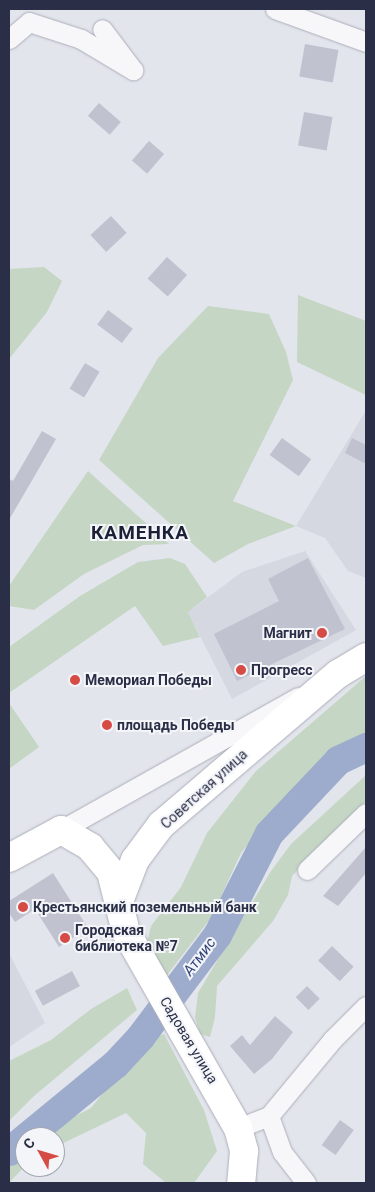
<!DOCTYPE html>
<meta charset="utf-8">
<style>
body{margin:0}
#map{position:relative;width:375px;height:1192px;overflow:hidden;background:#e3e5ec;font-family:Roboto,sans-serif}
div>[style]{position:absolute}
[style*='--x']{left:calc(var(--x)*1px);top:calc(var(--y)*1px);width:calc(var(--w)*1px);rotate:calc(var(--a)*1deg)}
.built>*{inset:0;background:#d5d7e1}
.green>*{inset:0;background:#c5d6c4}
.river>*{height:29px;margin:-14.5px;padding:0 14.5px;transform-origin:14.5px;border-radius:14.5px;background:#9dabcd}
.building>*{inset:0;background:#c0c3cf;transform-origin:0 0}
.roads{filter:drop-shadow(0 0 1px #acaeba) drop-shadow(0 0 1px #acaeba)}
.street>*{height:19px;margin:-9.5px;padding:0 9.5px;transform-origin:9.5px;border-radius:9.5px;background:#f7f7fa}
.secondary>*{height:28px;margin:-14px;padding:0 14px;transform-origin:14px;border-radius:14px;background:#fff}
.dots>*{width:14px;height:14px;translate:-50% -50%;box-sizing:border-box;border:2px solid #f3f5f9;border-radius:50%}
span{translate:-50% -50%;white-space:nowrap;text-align:center;line-height:1.15;-webkit-text-stroke:4px #f3f5f9;paint-order:stroke}
.poi-label{font-size:14px;color:#2a2e46;font-weight:700}
.right{translate:-100% -50%;text-align:right}
.left{translate:0 -50%;text-align:left}
.street-label{font-size:14px;color:#2a2e46}
.water-label{font-size:15px;color:#31447c;font-style:italic}
.district-label{font-size:19px;color:#1c2037;font-weight:700;letter-spacing:1px}
.frame{position:absolute;inset:0;border:10px solid #2a2e46;pointer-events:none}
.north{position:absolute;left:15px;top:1127px;width:50px;height:50px;box-sizing:border-box;background:#f3f5f9;border:1px solid #a3a5b1;border-radius:50%;rotate:309deg;font-size:14px;font-weight:700;line-height:20px;text-align:center;color:#2a2e46}
.north::after{content:'';display:block;margin:auto;width:18px;height:22px;background:#d64b44;clip-path:polygon(50% 0,100% 100%,50% 72%,0 100%)}
</style>
<div id="map">
<div class="built">
<i style="clip-path:polygon(365px 412px,366px 413px,366px 578px,348px 571px,325px 538px,296px 526px)"></i>
<i style="clip-path:polygon(305px 551px,356px 630px,232px 699px,188px 612px,242px 572px)"></i>
<i style="clip-path:polygon(9px 953px,45px 1023px,9px 1047px)"></i>
</div>
<div class="green">
<i style="clip-path:polygon(44px 267px,62px 281px,47px 312px,9px 359px,9px 269px)"></i>
<i style="clip-path:polygon(298px 295px,366px 321px,366px 395px,297px 362px)"></i>
<i style="clip-path:polygon(208px 306px,269px 314px,286px 352px,293px 380px,233px 501px,296px 526px,248px 544px,214px 563px,99px 460px,158px 358px)"></i>
<i style="clip-path:polygon(88px 471px,169px 544px,143px 545px,84px 574px,34px 610px,9px 606px,9px 586px)"></i>
<i style="clip-path:polygon(170px 558px,185px 564px,207px 597px,188px 612px,200px 637px,163px 646px,135px 606px,9px 693px,9px 647px,80px 596px,138px 562px)"></i>
<i style="clip-path:polygon(366px 676px,366px 736px,326px 760px,288px 803px,263px 826px,241px 853px,211px 918px,164px 979px,146px 947px,151px 926px,181px 887px,207px 833px,256px 771px)"></i>
<i style="clip-path:polygon(9px 703px,39px 747px,9px 769px)"></i>
<i style="clip-path:polygon(366px 775px,366px 801px,292px 876px,288px 895px,273px 921px,217px 986px,215px 1017px,210px 1037px,200px 1034px,195px 1018px,198px 993px,271px 871px,291px 844px)"></i>
<i style="clip-path:polygon(127px 988px,137px 1010px,34px 1096px,9px 1121px,9px 1061px,51px 1040px,91px 1009px)"></i>
<i style="clip-path:polygon(164px 1034px,204px 1110px,217px 1151px,194px 1183px,166px 1183px,143px 1164px,146px 1133px,126px 1113px,55px 1147px,55px 1137px,34px 1137px,91px 1108px,145px 1041px)"></i>
<i style="clip-path:polygon(25px 1145px,25px 1166px,9px 1183px,9px 1162px)"></i>
</div>
<div class="river">
<i style="--x:9;--y:1151;--w:137;--a:-39.4"></i>
<i style="--x:115;--y:1064;--w:37;--a:-47"></i>
<i style="--x:140;--y:1037;--w:128;--a:-53"></i>
<i style="--x:217;--y:935;--w:114;--a:-63"></i>
<i style="--x:269;--y:833;--w:100;--a:-46.6"></i>
<i style="--x:338;--y:760;--w:31;--a:-25"></i>
</div>
<div class="building">
<i style="left:305px;top:44px;width:34px;height:33px;rotate:10deg"></i>
<i style="left:99px;top:103px;width:29px;height:17px;rotate:41deg"></i>
<i style="left:304px;top:112px;width:29px;height:34px;rotate:10deg"></i>
<i style="left:149px;top:141px;width:20px;height:26px;rotate:41deg"></i>
<i style="left:111px;top:216px;width:23px;height:28px;rotate:47deg"></i>
<i style="left:167px;top:257px;width:27px;height:29px;rotate:42deg"></i>
<i style="left:108px;top:310px;width:31px;height:18px;rotate:37deg"></i>
<i style="left:85px;top:363px;width:17px;height:30px;rotate:31deg"></i>
<i style="clip-path:polygon(42px 431px,56px 439px,9px 520px,9px 479px,13px 481px)"></i>
<i style="left:282px;top:438px;width:36px;height:21px;rotate:36deg"></i>
<i style="clip-path:polygon(352px 438px,366px 445px,366px 464px,345px 453px)"></i>
<i style="clip-path:polygon(308px 558px,345px 629px,237px 681px,214px 634px,279px 601px,268px 579px)"></i>
<i style="clip-path:polygon(366px 847px,366px 873px,338px 906px,323px 896px)"></i>
<i style="clip-path:polygon(53px 873px,88px 928px,59px 947px,35px 909px,15px 922px,9px 913px,9px 901px)"></i>
<i style="left:332px;top:946px;width:30px;height:20px;rotate:44deg"></i>
<i style="left:72px;top:971px;width:17px;height:42px;rotate:62deg"></i>
<i style="left:307px;top:986px;width:18px;height:16px;rotate:45deg"></i>
<i style="clip-path:polygon(275px 1016px,293px 1032px,272px 1059px,254px 1074px,230px 1046px,242px 1035px,250px 1045px)"></i>
<i style="left:340px;top:1120px;width:17px;height:31px;rotate:36deg"></i>
</div>
<div class="roads">
<div class="street">
<i style="--x:275;--y:9;--w:97;--a:19.9"></i>
<i style="--x:9;--y:39;--w:26;--a:-40"></i>
<i style="--x:29;--y:22;--w:55;--a:18.1"></i>
<i style="--x:81;--y:39;--w:61;--a:30.8"></i>
<i style="--x:133;--y:70;--w:51;--a:-127.1"></i>
<i style="--x:61;--y:830;--w:272;--a:-29.3"></i>
<i style="--x:307;--y:870;--w:82;--a:-44"></i>
<i style="--x:269;--y:1116;--w:99;--a:-50.3"></i>
<i style="--x:332;--y:1040;--w:48;--a:-45"></i>
<i style="--x:238;--y:1128;--w:33;--a:-21"></i>
<i style="--x:269;--y:1116;--w:38;--a:70"></i>
<i style="--x:282;--y:1152;--w:39;--a:52"></i>
</div>
<div class="secondary">
<i style="--x:9;--y:858;--w:59;--a:-28.3"></i>
<i style="--x:61;--y:830;--w:34;--a:30"></i>
<i style="--x:90;--y:847;--w:33;--a:50"></i>
<i style="--x:111;--y:872;--w:62;--a:76"></i>
<i style="--x:126;--y:932;--w:226;--a:60.3"></i>
<i style="--x:238;--y:1128;--w:24;--a:75"></i>
<i style="--x:244;--y:1151;--w:32;--a:95"></i>
<i style="--x:120;--y:899;--w:42;--a:-69"></i>
<i style="--x:135;--y:860;--w:44;--a:-53.4"></i>
<i style="--x:161;--y:825;--w:233;--a:-40.5"></i>
<i style="--x:338;--y:674;--w:33;--a:-31"></i>
</div>
</div>
<div class="dots">
<i style="left:322px;top:633px;background:#d64b44"></i>
<i style="left:241px;top:670px;background:#d64b44"></i>
<i style="left:75px;top:680px;background:#d64b44"></i>
<i style="left:107px;top:725px;background:#d64b44"></i>
<i style="left:23px;top:907px;background:#d64b44"></i>
<i style="left:65px;top:938px;background:#d64b44"></i>
</div>
<div class="poi-label">
<span class="right" style="left:312px;top:633px">Магнит</span>
<span class="left" style="left:251px;top:670px">Прогресс</span>
<span class="left" style="left:85px;top:680px">Мемориал Победы</span>
<span class="left" style="left:117px;top:725px">площадь Победы</span>
<span class="left" style="left:33px;top:907px">Крестьянский поземельный банк</span>
<span class="left" style="left:75px;top:938px">Городская<br>библиотека №7</span>
</div>
<div class="street-label">
<span style="left:204px;top:789px;rotate:-42deg">Советская улица</span>
<span style="left:189px;top:1040px;rotate:59deg">Садовая улица</span>
</div>
<div class="water-label">
<span style="left:200px;top:957px;rotate:-53deg">Атмис</span>
</div>
<div class="district-label">
<span style="left:140px;top:533px">КАМЕНКА</span>
</div>
<div class="frame"></div>
<div class="north">С</div>
</div>
